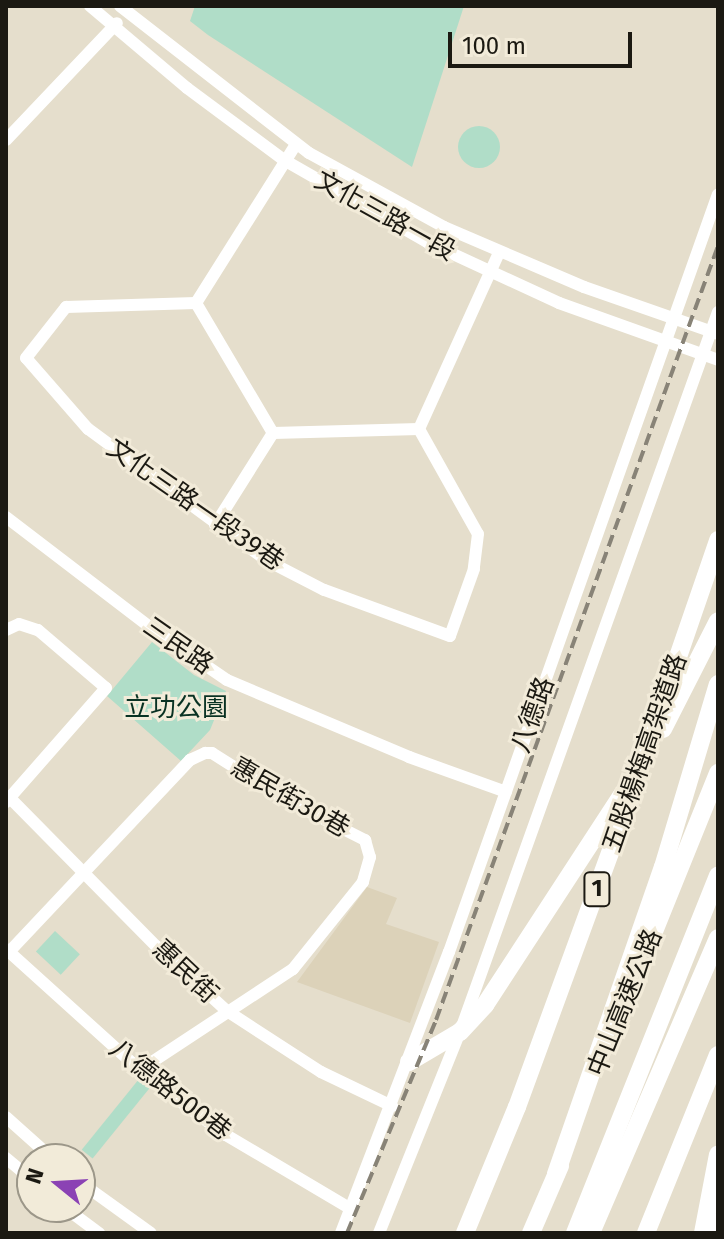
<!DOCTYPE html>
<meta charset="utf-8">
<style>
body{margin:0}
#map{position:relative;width:724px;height:1239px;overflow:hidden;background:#e5decc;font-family:"Fira Sans","Noto Sans TC",sans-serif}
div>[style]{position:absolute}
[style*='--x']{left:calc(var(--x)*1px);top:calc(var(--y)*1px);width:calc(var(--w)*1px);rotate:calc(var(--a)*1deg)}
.built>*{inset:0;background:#dcd2b9}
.green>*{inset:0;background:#b0ddc8;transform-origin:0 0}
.round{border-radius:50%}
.minor>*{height:12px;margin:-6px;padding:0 6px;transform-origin:6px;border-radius:6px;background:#fff}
.highway>*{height:18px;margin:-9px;padding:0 9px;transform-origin:9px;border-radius:9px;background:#fff}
.rail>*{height:4px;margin-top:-2px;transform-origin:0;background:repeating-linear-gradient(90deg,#888377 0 12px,transparent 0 18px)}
span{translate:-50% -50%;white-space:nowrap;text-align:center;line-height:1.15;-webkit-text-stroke:6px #f2ebd9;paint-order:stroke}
.shield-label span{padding:2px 6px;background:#f2ebd9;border:2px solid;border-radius:6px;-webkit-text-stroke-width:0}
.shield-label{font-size:24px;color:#1b1912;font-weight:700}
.street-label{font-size:26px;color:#1b1912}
.park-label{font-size:26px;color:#093223}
.frame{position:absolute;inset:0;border:8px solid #1b1912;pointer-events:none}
.north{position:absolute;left:16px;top:1143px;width:80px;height:80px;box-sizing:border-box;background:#f2ebd9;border:2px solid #9c9789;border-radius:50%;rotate:288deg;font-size:22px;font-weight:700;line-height:32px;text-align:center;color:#1b1912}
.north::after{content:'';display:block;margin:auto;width:28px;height:36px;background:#8b42b4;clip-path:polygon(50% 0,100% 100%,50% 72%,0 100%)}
.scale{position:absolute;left:448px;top:32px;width:184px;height:36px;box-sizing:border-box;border:4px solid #1b1912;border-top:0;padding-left:10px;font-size:24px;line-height:28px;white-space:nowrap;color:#1b1912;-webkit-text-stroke:6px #f2ebd9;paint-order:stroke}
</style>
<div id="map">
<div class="built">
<i style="clip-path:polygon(367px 887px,397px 898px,386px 924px,439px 942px,410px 1023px,297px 982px)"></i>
</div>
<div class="green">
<i style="clip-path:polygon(195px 6px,464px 6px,412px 167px,208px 35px,190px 21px)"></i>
<i class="round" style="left:458px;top:126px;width:42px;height:42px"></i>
<i style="clip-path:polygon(152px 642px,194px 675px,226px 691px,210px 730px,181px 761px,107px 696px)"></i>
<i style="left:55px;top:931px;width:34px;height:28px;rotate:43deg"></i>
<i style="left:139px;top:1079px;width:14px;height:91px;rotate:39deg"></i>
</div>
<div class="minor">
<i style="--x:90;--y:6;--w:127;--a:40.2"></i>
<i style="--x:187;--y:88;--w:121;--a:36.6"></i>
<i style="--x:284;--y:160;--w:165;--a:29.8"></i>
<i style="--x:427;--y:242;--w:145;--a:24.8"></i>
<i style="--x:559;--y:303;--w:169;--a:19.7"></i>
<i style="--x:120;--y:6;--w:239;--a:37.9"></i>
<i style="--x:309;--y:153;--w:154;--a:28.7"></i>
<i style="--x:444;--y:227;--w:152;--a:23.2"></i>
<i style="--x:584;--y:287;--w:142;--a:19.3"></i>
<i style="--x:6;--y:140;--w:161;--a:-46.5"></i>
<i style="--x:196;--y:303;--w:151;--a:59.4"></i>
<i style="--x:273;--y:433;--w:146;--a:-1.6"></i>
<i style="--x:419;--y:429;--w:120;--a:60.7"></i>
<i style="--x:478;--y:534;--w:35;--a:97"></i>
<i style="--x:474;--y:569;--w:71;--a:109.7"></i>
<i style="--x:450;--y:636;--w:134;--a:-159.9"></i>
<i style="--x:324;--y:590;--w:65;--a:-152.7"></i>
<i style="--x:266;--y:560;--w:221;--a:-143.6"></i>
<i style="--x:88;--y:429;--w:94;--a:-131.1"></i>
<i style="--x:26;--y:358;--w:65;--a:-51.9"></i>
<i style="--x:66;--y:307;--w:130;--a:-1.8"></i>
<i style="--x:196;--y:303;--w:188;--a:-57.8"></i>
<i style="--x:419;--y:429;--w:193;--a:-65.6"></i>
<i style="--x:6;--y:517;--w:186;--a:37.4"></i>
<i style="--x:154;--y:630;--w:88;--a:34.4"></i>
<i style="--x:227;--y:680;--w:198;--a:22.9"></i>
<i style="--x:409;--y:757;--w:103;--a:19.8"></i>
<i style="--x:215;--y:525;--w:109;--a:-57.8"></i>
<i style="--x:6;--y:630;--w:14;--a:-25"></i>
<i style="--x:19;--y:624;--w:20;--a:18"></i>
<i style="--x:38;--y:630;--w:89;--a:40.5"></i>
<i style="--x:106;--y:688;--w:152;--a:131.3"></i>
<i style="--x:10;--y:798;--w:208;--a:45.4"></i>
<i style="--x:156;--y:946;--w:96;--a:42.5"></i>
<i style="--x:227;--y:1011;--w:112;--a:33"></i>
<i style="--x:321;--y:1072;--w:79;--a:25.6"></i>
<i style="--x:6;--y:949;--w:195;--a:42.1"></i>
<i style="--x:151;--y:1080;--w:93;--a:36.3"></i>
<i style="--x:226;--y:1135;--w:145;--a:30.6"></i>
<i style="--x:9;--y:952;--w:264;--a:-46.7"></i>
<i style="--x:190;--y:760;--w:17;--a:-25"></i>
<i style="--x:205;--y:753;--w:7;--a:0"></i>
<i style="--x:212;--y:753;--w:88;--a:32.4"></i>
<i style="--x:286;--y:800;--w:89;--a:26.9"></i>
<i style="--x:365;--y:840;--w:18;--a:74"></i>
<i style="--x:370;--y:857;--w:26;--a:106"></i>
<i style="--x:363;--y:882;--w:112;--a:128.8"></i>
<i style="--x:293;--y:969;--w:183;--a:146.6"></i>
<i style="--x:6;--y:1117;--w:63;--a:41.8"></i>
<i style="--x:6;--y:1158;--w:34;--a:40"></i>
<i style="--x:80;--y:1182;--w:87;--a:35.7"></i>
<i style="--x:64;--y:1207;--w:44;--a:36.6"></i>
<i style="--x:341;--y:1233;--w:301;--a:-69"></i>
<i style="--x:449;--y:952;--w:804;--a:-70.46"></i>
<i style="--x:379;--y:1233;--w:217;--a:-68.1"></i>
<i style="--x:460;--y:1032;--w:765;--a:-70.29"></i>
<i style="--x:713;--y:1233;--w:15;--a:-70"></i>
</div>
<div class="highway">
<i style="--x:663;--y:729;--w:121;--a:-63"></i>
<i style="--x:653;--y:934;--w:174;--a:-68"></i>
<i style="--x:409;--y:1062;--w:59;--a:-30.5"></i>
<i style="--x:460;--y:1032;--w:37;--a:-47"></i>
<i style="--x:485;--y:1005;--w:254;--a:-56.9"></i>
<i style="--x:556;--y:1174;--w:325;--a:-70.8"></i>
<i style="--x:663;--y:867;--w:191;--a:-73.3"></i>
<i style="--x:465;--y:1233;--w:136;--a:-67.6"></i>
<i style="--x:517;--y:1107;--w:291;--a:-69.9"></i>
<i style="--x:617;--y:834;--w:311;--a:-71"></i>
<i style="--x:531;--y:1233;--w:73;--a:-66.6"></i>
<i style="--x:575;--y:1233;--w:385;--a:-68.2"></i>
<i style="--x:591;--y:1233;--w:321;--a:-66.7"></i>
<i style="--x:646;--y:1233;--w:192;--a:-68"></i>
<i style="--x:703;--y:1233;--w:80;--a:-79.2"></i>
</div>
<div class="rail">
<i style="--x:347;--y:1233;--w:231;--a:-67.3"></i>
<i style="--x:436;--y:1020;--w:824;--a:-69.98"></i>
</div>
<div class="shield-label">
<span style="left:597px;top:889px">1</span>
</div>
<div class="street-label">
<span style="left:385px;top:216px;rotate:29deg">文化三路一段</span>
<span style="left:195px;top:505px;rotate:35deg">文化三路一段39巷</span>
<span style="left:178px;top:646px;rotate:35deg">三民路</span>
<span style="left:533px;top:715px;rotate:-70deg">八德路</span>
<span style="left:645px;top:753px;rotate:-71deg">五股楊梅高架道路</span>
<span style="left:290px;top:798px;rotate:30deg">惠民街30巷</span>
<span style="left:185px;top:972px;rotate:43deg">惠民街</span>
<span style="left:625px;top:1003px;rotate:-68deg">中山高速公路</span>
<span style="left:170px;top:1090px;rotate:38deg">八德路500巷</span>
</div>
<div class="park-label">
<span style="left:176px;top:708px">立功公園</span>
</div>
<div class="frame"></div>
<div class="north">N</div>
<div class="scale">100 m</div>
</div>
